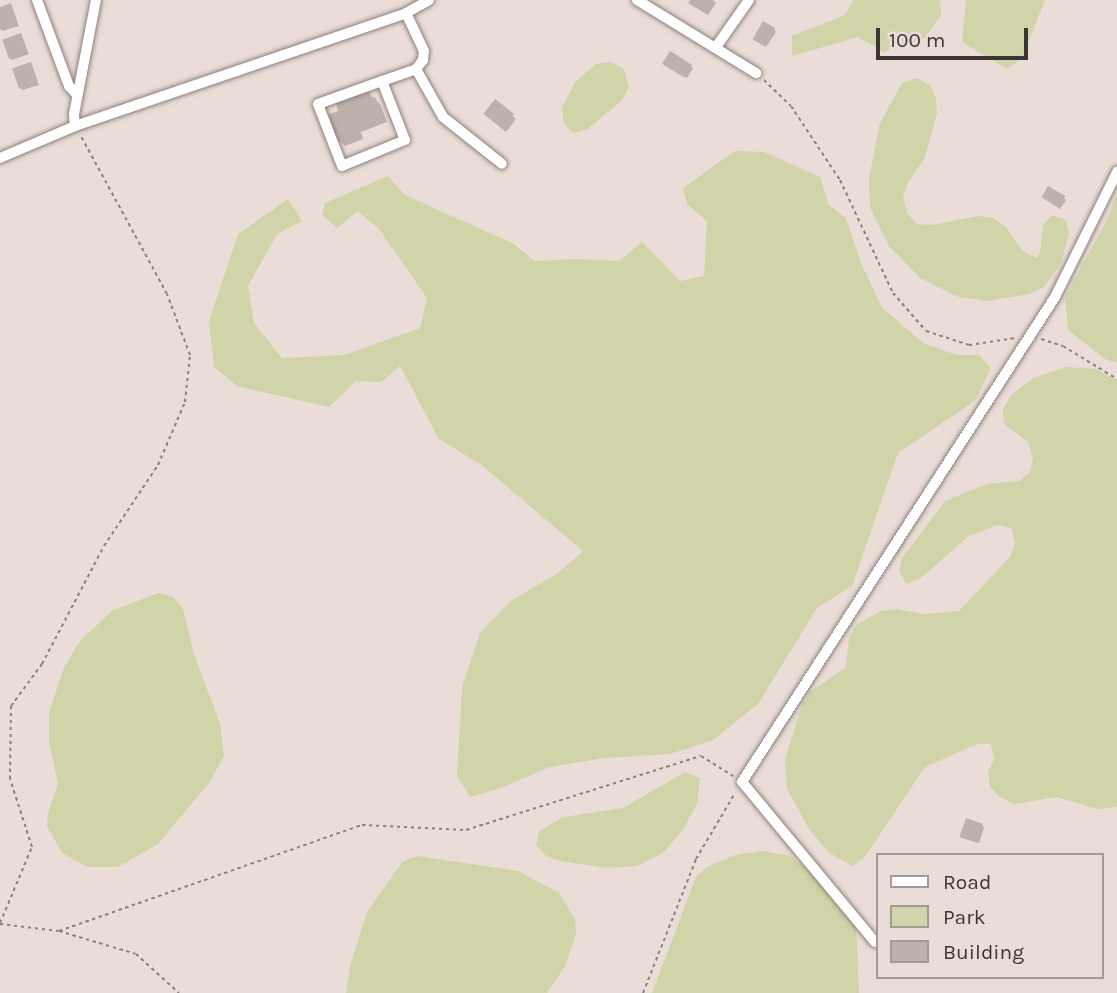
<!DOCTYPE html>
<style>
body{margin:0}
#map{position:relative;width:1117px;height:993px;overflow:hidden;background:#eadcd6;font-family:Karla,sans-serif}
div>[style]{position:absolute}
[style*='--x']{left:calc(var(--x)*1px);top:calc(var(--y)*1px);width:calc(var(--w)*1px);rotate:calc(var(--a)*1deg)}
.green>*{inset:0;background:#d0d4a8}
.shadow>*{inset:0;background:#0003}
.building>*{inset:0;background:#beb0aa;transform-origin:0 0}
.path>*{height:2px;margin-top:-1px;transform-origin:0;background:repeating-linear-gradient(90deg,#8b827e 0 3.5px,transparent 0 7px)}
.roads{filter:drop-shadow(0 0 2px #8d817b) drop-shadow(0 0 2px #8d817b)}
.minor>*{height:10px;margin:-5px;padding:0 5px;transform-origin:5px;border-radius:5px;background:#fff}
span{translate:-50% -50%;white-space:nowrap;text-align:center;line-height:1.15;-webkit-text-stroke:6px #eadcd6;paint-order:stroke}
.legend{position:absolute;left:876px;top:853px;width:228px;height:126px;box-sizing:border-box;background:#eadcd6;border:2px solid #a49a95;margin:0;padding:9px 12px;list-style:none;font-size:21px;color:#3b3634}
.legend li{display:flex;align-items:center;gap:14px;height:35px}
.legend b{width:35px;border:2px solid #a49a95}
.scale{position:absolute;left:876px;top:28px;width:152px;height:32px;box-sizing:border-box;border:4px solid #3b3634;border-top:0;padding-left:9px;font-size:21px;line-height:24px;white-space:nowrap;color:#3b3634;-webkit-text-stroke:5px #eadcd6;paint-order:stroke}
</style>
<div id="map">
<div class="green">
<i style="clip-path:polygon(853px 0,940px 0,941px 15px,925px 38px,884px 52px,858px 37px,792px 56px,792px 36px,845px 15px)"></i>
<i style="clip-path:polygon(966px 0,1045px 0,1022px 58px,1007px 69px,962px 42px)"></i>
<i style="clip-path:polygon(611px 62px,624px 69px,629px 87px,622px 100px,588px 129px,573px 133px,564px 123px,562px 108px,575px 82px,596px 64px)"></i>
<i style="clip-path:polygon(916px 78px,930px 85px,936px 98px,937px 113px,925px 157px,908px 183px,903px 197px,907px 213px,917px 224px,932px 225px,978px 216px,993px 218px,1006px 227px,1023px 251px,1036px 258px,1040px 252px,1043px 225px,1052px 215px,1066px 220px,1069px 234px,1061px 263px,1044px 287px,1030px 294px,987px 301px,959px 297px,920px 278px,889px 246px,870px 207px,869px 179px,880px 123px,902px 83px)"></i>
<i style="clip-path:polygon(735px 151px,764px 152px,820px 177px,829px 205px,846px 218px,861px 263px,882px 308px,925px 344px,957px 355px,979px 355px,991px 368px,976px 400px,898px 453px,852px 586px,817px 608px,758px 704px,713px 740px,670px 754px,604px 758px,550px 767px,501px 788px,470px 797px,457px 776px,462px 687px,480px 633px,512px 600px,557px 574px,583px 551px,480px 464px,439px 439px,400px 366px,381px 382px,356px 381px,329px 407px,237px 386px,214px 367px,209px 321px,238px 234px,288px 199px,302px 221px,277px 234px,248px 286px,254px 323px,282px 358px,344px 355px,420px 328px,427px 298px,379px 229px,358px 211px,337px 228px,322px 215px,325px 203px,388px 176px,405px 195px,514px 244px,534px 261px,577px 259px,619px 261px,642px 242px,680px 281px,704px 276px,707px 221px,687px 204px,683px 188px)"></i>
<i style="clip-path:polygon(1117px 193px,1117px 363px,1105px 359px,1068px 330px,1065px 297px,1108px 218px)"></i>
<i style="clip-path:polygon(1065px 367px,1096px 369px,1117px 380px,1117px 807px,1097px 809px,1057px 797px,1014px 804px,1000px 797px,990px 787px,988px 772px,994px 759px,991px 744px,977px 744px,925px 767px,864px 858px,852px 866px,828px 852px,809px 829px,787px 789px,785px 760px,802px 704px,810px 692px,846px 667px,849px 638px,856px 625px,881px 611px,896px 609px,925px 614px,959px 611px,1010px 557px,1015px 544px,1012px 528px,997px 525px,969px 536px,921px 578px,906px 584px,899px 571px,902px 558px,945px 501px,987px 484px,1019px 481px,1030px 472px,1033px 458px,1028px 442px,1004px 424px,1003px 409px,1011px 395px,1034px 378px)"></i>
<i style="clip-path:polygon(159px 593px,173px 597px,183px 609px,193px 651px,220px 724px,224px 756px,209px 783px,158px 844px,118px 867px,88px 867px,62px 853px,47px 826px,48px 813px,58px 784px,49px 741px,49px 713px,63px 670px,79px 642px,113px 610px)"></i>
<i style="clip-path:polygon(685px 772px,700px 778px,697px 804px,682px 831px,663px 853px,637px 866px,606px 868px,560px 861px,546px 856px,536px 845px,539px 831px,564px 817px,623px 808px)"></i>
<i style="clip-path:polygon(762px 851px,791px 856px,816px 877px,856px 924px,859px 993px,652px 993px,696px 877px,707px 867px,735px 855px)"></i>
<i style="clip-path:polygon(417px 856px,518px 871px,559px 893px,575px 919px,576px 934px,565px 966px,547px 993px,346px 993px,350px 966px,367px 912px,402px 862px)"></i>
</div>
<div class="shadow">
<i style="clip-path:polygon(692px 0,713px 0,716px 3px,708px 15px,692px 4px)"></i>
<i style="clip-path:polygon(10px 5px,19px 26px,2px 31px,0 9px)"></i>
<i style="clip-path:polygon(774px 29px,776px 32px,766px 47px,756px 41px)"></i>
<i style="clip-path:polygon(20px 35px,29px 54px,12px 60px,10px 58px)"></i>
<i style="clip-path:polygon(31px 64px,39px 85px,22px 90px,20px 88px)"></i>
<i style="clip-path:polygon(667px 66px,691px 66px,693px 68px,687px 78px)"></i>
<i style="clip-path:polygon(368px 93px,380px 104px,387px 122px,361px 132px,363px 139px,345px 146px,340px 141px)"></i>
<i style="clip-path:polygon(495px 101px,516px 119px,506px 132px,489px 117px)"></i>
<i style="clip-path:polygon(1064px 198px,1066px 200px,1060px 209px,1045px 199px)"></i>
<i style="clip-path:polygon(982px 825px,984px 828px,979px 843px,964px 838px)"></i>
</div>
<div class="building">
<i style="clip-path:polygon(690px 0,714px 0,706px 14px,688px 3px)"></i>
<i style="clip-path:polygon(11px 3px,18px 24px,0 30px,0 7px)"></i>
<i style="left:763px;top:21px;width:14px;height:21px;rotate:30deg"></i>
<i style="left:21px;top:33px;width:20px;height:20px;rotate:70deg"></i>
<i style="left:670px;top:51px;width:26px;height:15px;rotate:32deg"></i>
<i style="left:31px;top:62px;width:21px;height:20px;rotate:71deg"></i>
<i style="clip-path:polygon(368px 90px,372px 98px,375px 97px,383px 117px,356px 127px,359px 134px,338px 142px,328px 115px,338px 111px,336px 103px)"></i>
<i style="left:495px;top:99px;width:24px;height:19px;rotate:38deg"></i>
<i style="left:1048px;top:186px;width:20px;height:13px;rotate:30deg"></i>
<i style="left:966px;top:818px;width:18px;height:20px;rotate:19deg"></i>
</div>
<div class="path">
<i style="--x:764;--y:80;--w:37;--a:44"></i>
<i style="--x:791;--y:106;--w:89;--a:56.5"></i>
<i style="--x:840;--y:180;--w:125;--a:64.9"></i>
<i style="--x:893;--y:293;--w:50;--a:49"></i>
<i style="--x:926;--y:331;--w:45;--a:18"></i>
<i style="--x:969;--y:345;--w:47;--a:-8.7"></i>
<i style="--x:1041;--y:339;--w:23;--a:18"></i>
<i style="--x:1063;--y:346;--w:63;--a:31.4"></i>
<i style="--x:0;--y:923;--w:82;--a:-67.2"></i>
<i style="--x:32;--y:847;--w:71;--a:-107.9"></i>
<i style="--x:10;--y:779;--w:73;--a:-89.2"></i>
<i style="--x:11;--y:706;--w:52;--a:-53.6"></i>
<i style="--x:42;--y:664;--w:133;--a:-62.3"></i>
<i style="--x:104;--y:546;--w:97;--a:-56.3"></i>
<i style="--x:158;--y:465;--w:69;--a:-66.8"></i>
<i style="--x:185;--y:402;--w:47;--a:-83.9"></i>
<i style="--x:190;--y:355;--w:65;--a:-110.7"></i>
<i style="--x:167;--y:294;--w:180;--a:-118.6"></i>
<i style="--x:0;--y:924;--w:59;--a:6.8"></i>
<i style="--x:59;--y:931;--w:80;--a:16.6"></i>
<i style="--x:136;--y:954;--w:58;--a:42.2"></i>
<i style="--x:59;--y:931;--w:321;--a:-19.3"></i>
<i style="--x:362;--y:825;--w:104;--a:2.8"></i>
<i style="--x:466;--y:830;--w:246;--a:-17.5"></i>
<i style="--x:701;--y:756;--w:38;--a:32"></i>
<i style="--x:643;--y:993;--w:144;--a:-68.4"></i>
<i style="--x:696;--y:859;--w:77;--a:-59.4"></i>
</div>
<div class="roads">
<div class="minor">
<i style="--x:37;--y:0;--w:92;--a:69.6"></i>
<i style="--x:69;--y:86;--w:12;--a:48"></i>
<i style="--x:637;--y:0;--w:140;--a:31.5"></i>
<i style="--x:716;--y:47;--w:57;--a:-54.9"></i>
<i style="--x:416;--y:69;--w:55;--a:60.6"></i>
<i style="--x:443;--y:117;--w:75;--a:38.5"></i>
<i style="--x:382;--y:81;--w:63;--a:68.7"></i>
<i style="--x:405;--y:140;--w:68;--a:157.6"></i>
<i style="--x:342;--y:166;--w:66;--a:-111.2"></i>
<i style="--x:318;--y:104;--w:68;--a:-19.8"></i>
<i style="--x:382;--y:81;--w:36;--a:-19"></i>
<i style="--x:416;--y:69;--w:11;--a:-52"></i>
<i style="--x:423;--y:60;--w:9;--a:-84"></i>
<i style="--x:424;--y:51;--w:42;--a:-115.3"></i>
<i style="--x:75;--y:126;--w:12;--a:-95"></i>
<i style="--x:74;--y:114;--w:116;--a:-79.1"></i>
<i style="--x:0;--y:158;--w:82;--a:-23.1"></i>
<i style="--x:75;--y:126;--w:350;--a:-18.8"></i>
<i style="--x:406;--y:13;--w:26;--a:-29"></i>
<i style="--x:875;--y:942;--w:208;--a:-129.7"></i>
<i style="--x:742;--y:782;--w:577;--a:-57.16"></i>
<i style="--x:1055;--y:297;--w:140;--a:-63.6"></i>
</div>
</div>
<ul class="legend">
<li><b style="height:9px;background:#fff"></b>Road</li>
<li><b style="height:19px;background:#d0d4a8"></b>Park</li>
<li><b style="height:19px;background:#beb0aa"></b>Building</li>
</ul>
<div class="scale">100 m</div>
</div>
